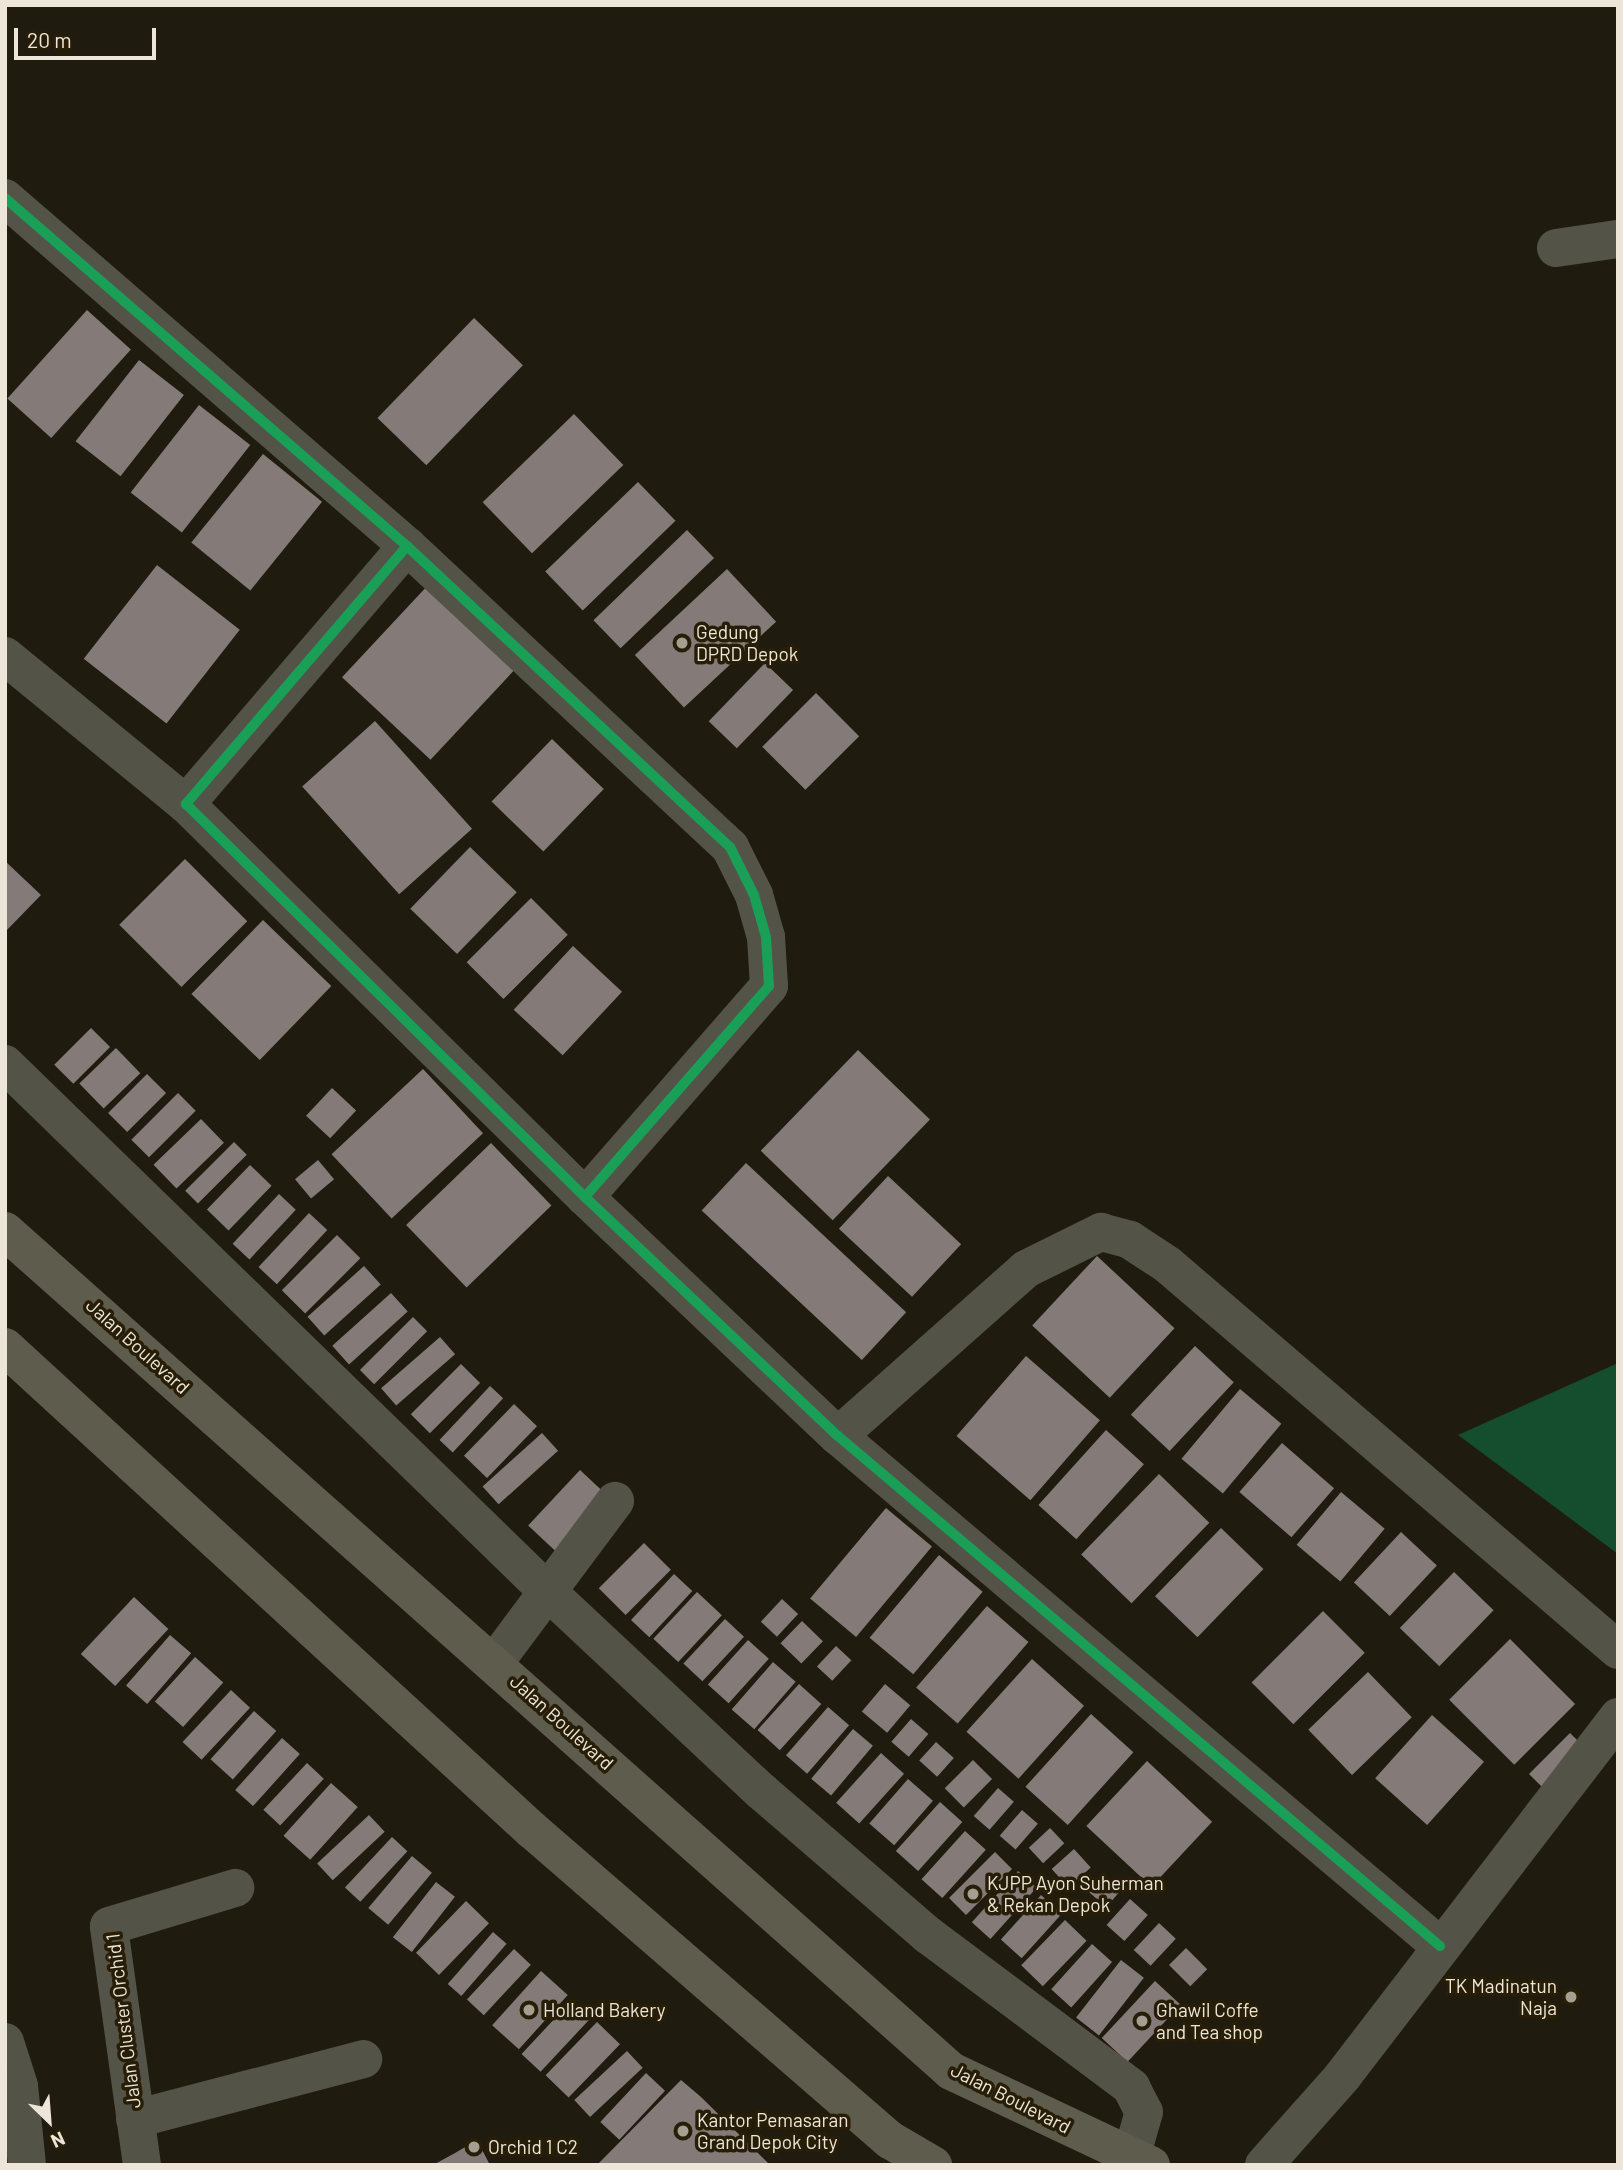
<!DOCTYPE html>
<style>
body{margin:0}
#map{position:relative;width:1623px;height:2170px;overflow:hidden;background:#201b0f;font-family:Barlow,sans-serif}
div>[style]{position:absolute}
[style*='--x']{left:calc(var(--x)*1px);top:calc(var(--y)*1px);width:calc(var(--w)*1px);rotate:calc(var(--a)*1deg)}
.green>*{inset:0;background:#154d2f}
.building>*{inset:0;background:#847b79;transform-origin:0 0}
.minor>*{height:38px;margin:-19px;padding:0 19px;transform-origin:19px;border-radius:19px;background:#545348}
.major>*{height:38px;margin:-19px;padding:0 19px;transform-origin:19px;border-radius:19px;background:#5e5c4d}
.cycleway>*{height:10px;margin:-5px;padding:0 5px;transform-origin:5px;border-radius:5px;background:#1a9f57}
.dots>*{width:19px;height:19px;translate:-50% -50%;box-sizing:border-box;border:4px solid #281e07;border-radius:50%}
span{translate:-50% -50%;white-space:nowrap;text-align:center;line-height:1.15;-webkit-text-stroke:7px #281e07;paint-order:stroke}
.poi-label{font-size:19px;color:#ede6d8}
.left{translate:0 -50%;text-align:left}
.right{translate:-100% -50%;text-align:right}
.street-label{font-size:19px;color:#ede6d8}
.frame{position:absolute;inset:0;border:7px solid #ede6d8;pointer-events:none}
.north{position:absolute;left:14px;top:2086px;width:70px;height:70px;-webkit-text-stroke:5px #281e07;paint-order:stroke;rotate:155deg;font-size:19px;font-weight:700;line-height:28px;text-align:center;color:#ede6d8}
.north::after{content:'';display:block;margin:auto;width:24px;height:32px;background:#ede6d8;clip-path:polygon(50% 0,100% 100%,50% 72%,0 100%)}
.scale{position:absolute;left:14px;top:28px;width:142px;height:32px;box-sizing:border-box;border:4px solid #ede6d8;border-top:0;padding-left:9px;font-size:21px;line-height:24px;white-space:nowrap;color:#ede6d8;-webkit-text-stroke:5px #281e07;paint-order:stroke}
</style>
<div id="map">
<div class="green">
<i style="clip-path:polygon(1618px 1363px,1618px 1554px,1458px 1435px)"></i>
</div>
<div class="building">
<i style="left:87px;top:310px;width:59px;height:119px;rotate:42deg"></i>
<i style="left:474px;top:318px;width:68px;height:139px;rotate:44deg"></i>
<i style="left:139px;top:360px;width:57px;height:103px;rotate:38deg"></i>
<i style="left:199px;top:405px;width:65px;height:111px;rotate:38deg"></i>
<i style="left:574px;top:414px;width:71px;height:127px;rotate:46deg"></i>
<i style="left:263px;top:454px;width:76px;height:114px;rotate:39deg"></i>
<i style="left:638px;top:482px;width:54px;height:129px;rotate:46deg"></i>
<i style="left:687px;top:530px;width:39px;height:130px;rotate:46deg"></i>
<i style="left:157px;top:565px;width:105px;height:119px;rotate:38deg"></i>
<i style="left:727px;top:569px;width:72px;height:126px;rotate:47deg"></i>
<i style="left:430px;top:583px;width:121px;height:129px;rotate:43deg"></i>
<i style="left:765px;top:663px;width:39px;height:81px;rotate:44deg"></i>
<i style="left:816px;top:693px;width:61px;height:76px;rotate:45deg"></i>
<i style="left:375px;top:721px;width:145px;height:98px;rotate:48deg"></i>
<i style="left:552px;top:739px;width:72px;height:87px;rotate:44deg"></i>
<i style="left:470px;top:847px;width:65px;height:86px;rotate:44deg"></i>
<i style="left:185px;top:859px;width:88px;height:93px;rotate:45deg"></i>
<i style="clip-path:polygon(5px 861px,41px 895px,5px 932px)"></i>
<i style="left:531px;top:898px;width:52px;height:91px;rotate:45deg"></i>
<i style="left:263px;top:920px;width:95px;height:103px;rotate:44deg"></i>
<i style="left:573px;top:946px;width:67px;height:87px;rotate:43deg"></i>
<i style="left:91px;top:1028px;width:27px;height:52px;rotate:45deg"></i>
<i style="left:116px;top:1048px;width:35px;height:51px;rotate:46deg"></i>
<i style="left:858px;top:1050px;width:100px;height:140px;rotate:44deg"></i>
<i style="left:423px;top:1069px;width:88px;height:125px;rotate:47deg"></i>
<i style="left:147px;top:1074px;width:27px;height:55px;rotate:45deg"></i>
<i style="left:332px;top:1088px;width:33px;height:38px;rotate:43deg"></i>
<i style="left:178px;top:1093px;width:25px;height:66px;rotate:45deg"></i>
<i style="left:201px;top:1119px;width:33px;height:66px;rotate:46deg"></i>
<i style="left:234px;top:1142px;width:18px;height:69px;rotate:45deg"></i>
<i style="left:491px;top:1143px;width:87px;height:118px;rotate:46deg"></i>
<i style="left:318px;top:1160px;width:25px;height:30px;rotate:50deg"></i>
<i style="left:746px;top:1163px;width:219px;height:65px;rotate:43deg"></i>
<i style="left:250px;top:1165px;width:30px;height:62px;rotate:44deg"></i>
<i style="left:888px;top:1176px;width:100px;height:72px;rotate:43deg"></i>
<i style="left:279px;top:1194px;width:23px;height:68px;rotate:43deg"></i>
<i style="left:309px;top:1213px;width:25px;height:74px;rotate:43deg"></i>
<i style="left:337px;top:1235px;width:33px;height:78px;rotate:45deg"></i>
<i style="left:1097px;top:1256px;width:106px;height:95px;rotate:43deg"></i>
<i style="left:364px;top:1266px;width:25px;height:76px;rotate:48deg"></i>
<i style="left:391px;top:1293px;width:25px;height:79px;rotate:48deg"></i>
<i style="left:413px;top:1317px;width:20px;height:75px;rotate:45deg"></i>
<i style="left:440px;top:1337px;width:23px;height:78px;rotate:49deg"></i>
<i style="left:1195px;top:1346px;width:53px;height:94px;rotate:43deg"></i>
<i style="left:1026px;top:1356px;width:98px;height:106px;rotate:41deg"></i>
<i style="left:461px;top:1364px;width:27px;height:71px;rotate:45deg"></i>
<i style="left:490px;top:1386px;width:18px;height:74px;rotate:43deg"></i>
<i style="left:1240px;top:1389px;width:54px;height:91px;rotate:40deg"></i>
<i style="left:514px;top:1404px;width:32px;height:72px;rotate:44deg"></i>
<i style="left:1106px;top:1430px;width:51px;height:101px;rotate:42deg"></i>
<i style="left:542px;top:1433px;width:24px;height:80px;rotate:48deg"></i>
<i style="left:1282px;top:1443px;width:69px;height:65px;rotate:41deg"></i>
<i style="left:580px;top:1470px;width:38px;height:76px;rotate:43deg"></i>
<i style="left:1159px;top:1474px;width:70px;height:112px;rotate:44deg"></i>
<i style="left:1341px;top:1492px;width:57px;height:69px;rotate:40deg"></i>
<i style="left:886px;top:1508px;width:60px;height:118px;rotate:40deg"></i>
<i style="left:1221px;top:1528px;width:59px;height:95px;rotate:44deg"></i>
<i style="left:1401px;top:1532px;width:49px;height:69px;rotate:43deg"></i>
<i style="left:644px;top:1543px;width:38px;height:64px;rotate:45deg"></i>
<i style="left:939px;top:1555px;width:57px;height:108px;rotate:40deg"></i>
<i style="left:1454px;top:1572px;width:55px;height:78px;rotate:44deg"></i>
<i style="left:674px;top:1574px;width:25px;height:63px;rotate:43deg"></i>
<i style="left:697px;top:1592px;width:34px;height:64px;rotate:43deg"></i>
<i style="left:134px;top:1597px;width:47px;height:78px;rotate:43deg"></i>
<i style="left:782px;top:1599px;width:22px;height:31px;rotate:43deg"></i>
<i style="left:987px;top:1606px;width:55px;height:108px;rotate:41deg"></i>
<i style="left:1323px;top:1611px;width:59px;height:101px;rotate:45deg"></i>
<i style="left:725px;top:1619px;width:26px;height:61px;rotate:43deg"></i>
<i style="left:802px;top:1621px;width:29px;height:31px;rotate:44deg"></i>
<i style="left:170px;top:1635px;width:28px;height:67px;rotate:41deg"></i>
<i style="left:1510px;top:1639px;width:92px;height:86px;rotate:45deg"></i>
<i style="left:748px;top:1640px;width:28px;height:60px;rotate:42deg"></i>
<i style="left:836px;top:1646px;width:21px;height:28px;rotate:43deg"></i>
<i style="left:195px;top:1657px;width:38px;height:60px;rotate:42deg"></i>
<i style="left:1032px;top:1659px;width:70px;height:98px;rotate:42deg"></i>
<i style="left:773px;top:1662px;width:30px;height:63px;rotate:41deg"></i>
<i style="left:1368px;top:1672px;width:63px;height:83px;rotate:46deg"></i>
<i style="left:799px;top:1684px;width:30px;height:62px;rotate:42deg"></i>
<i style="left:885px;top:1684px;width:33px;height:36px;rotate:40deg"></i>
<i style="left:231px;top:1690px;width:26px;height:71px;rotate:43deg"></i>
<i style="left:828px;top:1707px;width:28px;height:64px;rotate:41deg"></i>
<i style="left:254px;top:1711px;width:30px;height:65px;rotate:42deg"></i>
<i style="left:1091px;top:1714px;width:57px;height:98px;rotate:42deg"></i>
<i style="left:1432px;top:1715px;width:70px;height:85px;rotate:42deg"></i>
<i style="left:911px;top:1719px;width:23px;height:30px;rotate:41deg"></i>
<i style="left:853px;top:1729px;width:26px;height:65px;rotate:40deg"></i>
<i style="left:1570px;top:1733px;width:21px;height:58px;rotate:45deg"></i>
<i style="left:282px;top:1738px;width:24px;height:70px;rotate:42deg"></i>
<i style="left:936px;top:1742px;width:24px;height:25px;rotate:42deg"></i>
<i style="left:881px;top:1753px;width:31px;height:67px;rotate:42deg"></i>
<i style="left:973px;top:1760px;width:27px;height:40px;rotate:45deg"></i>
<i style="left:1147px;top:1761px;width:89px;height:89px;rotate:43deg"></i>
<i style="left:307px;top:1763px;width:23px;height:64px;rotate:43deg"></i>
<i style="left:908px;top:1779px;width:33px;height:59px;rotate:41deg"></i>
<i style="left:331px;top:1783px;width:36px;height:71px;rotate:42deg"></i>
<i style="left:998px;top:1788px;width:21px;height:37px;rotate:41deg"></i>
<i style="left:940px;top:1802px;width:30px;height:66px;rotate:42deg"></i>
<i style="left:1022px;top:1810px;width:21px;height:34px;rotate:41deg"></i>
<i style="left:369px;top:1815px;width:23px;height:71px;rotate:47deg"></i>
<i style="left:1050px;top:1828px;width:21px;height:29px;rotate:47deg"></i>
<i style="left:965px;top:1831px;width:28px;height:65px;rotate:42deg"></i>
<i style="left:392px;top:1837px;width:21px;height:69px;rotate:43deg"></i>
<i style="left:1074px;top:1849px;width:25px;height:30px;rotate:48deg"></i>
<i style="left:995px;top:1852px;width:24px;height:65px;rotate:45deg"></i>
<i style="left:412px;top:1856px;width:26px;height:68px;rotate:40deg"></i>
<i style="left:1018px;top:1871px;width:25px;height:69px;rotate:42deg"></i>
<i style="left:1102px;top:1877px;width:23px;height:20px;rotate:41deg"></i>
<i style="left:436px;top:1882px;width:24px;height:70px;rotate:38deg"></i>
<i style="left:1041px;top:1895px;width:28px;height:60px;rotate:42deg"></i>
<i style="left:1130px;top:1899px;width:24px;height:35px;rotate:42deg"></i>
<i style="left:466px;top:1901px;width:32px;height:72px;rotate:44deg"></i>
<i style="left:1065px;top:1920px;width:30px;height:63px;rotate:44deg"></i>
<i style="left:1159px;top:1923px;width:23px;height:37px;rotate:43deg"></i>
<i style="left:493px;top:1932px;width:18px;height:69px;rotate:41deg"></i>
<i style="left:1092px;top:1944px;width:27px;height:61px;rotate:42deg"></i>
<i style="left:1186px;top:1948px;width:30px;height:24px;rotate:45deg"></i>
<i style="left:514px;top:1949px;width:23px;height:69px;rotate:43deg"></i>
<i style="left:1121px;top:1960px;width:29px;height:73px;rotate:38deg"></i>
<i style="left:541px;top:1971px;width:36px;height:73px;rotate:42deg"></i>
<i style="left:1155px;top:1981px;width:35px;height:78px;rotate:43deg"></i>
<i style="left:572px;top:2000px;width:26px;height:74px;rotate:43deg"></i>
<i style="left:597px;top:2022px;width:32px;height:74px;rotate:44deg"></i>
<i style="left:627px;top:2051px;width:23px;height:72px;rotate:47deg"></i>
<i style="left:646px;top:2073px;width:26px;height:67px;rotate:43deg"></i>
<i style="clip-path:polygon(681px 2080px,701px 2097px,770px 2165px,597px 2165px)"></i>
<i style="clip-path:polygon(477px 2140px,490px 2165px,433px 2165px,455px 2153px)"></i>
</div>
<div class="minor">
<i style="--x:5;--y:198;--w:532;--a:40.88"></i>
<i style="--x:407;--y:546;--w:442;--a:43"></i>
<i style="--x:730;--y:847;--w:54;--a:63.4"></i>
<i style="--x:754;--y:895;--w:44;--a:74.1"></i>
<i style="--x:766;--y:937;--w:49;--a:86.5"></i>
<i style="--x:769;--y:986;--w:280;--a:131.1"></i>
<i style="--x:1556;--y:248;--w:63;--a:-8.3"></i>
<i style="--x:407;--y:546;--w:340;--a:130.6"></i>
<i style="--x:186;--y:804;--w:560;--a:44.57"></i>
<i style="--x:585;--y:1197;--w:348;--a:43.4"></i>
<i style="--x:838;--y:1436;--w:789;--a:40.27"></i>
<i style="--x:5;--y:656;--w:234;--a:39.3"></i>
<i style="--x:5;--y:1064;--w:755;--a:44.19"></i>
<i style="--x:546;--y:1590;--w:294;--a:43.1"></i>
<i style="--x:761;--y:1791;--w:221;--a:40.8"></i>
<i style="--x:928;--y:1935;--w:254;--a:36.8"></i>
<i style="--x:1131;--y:2087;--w:28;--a:63"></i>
<i style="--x:1144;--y:2112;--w:47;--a:106.1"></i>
<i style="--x:838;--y:1436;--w:251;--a:-41.6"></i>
<i style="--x:1026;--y:1269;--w:84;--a:-26.3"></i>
<i style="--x:1101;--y:1232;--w:30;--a:15"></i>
<i style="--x:1130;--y:1240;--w:45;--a:33.3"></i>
<i style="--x:1168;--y:1265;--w:592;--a:40.55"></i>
<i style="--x:495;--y:1662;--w:201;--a:-53.3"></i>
<i style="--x:5;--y:2042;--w:46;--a:72.3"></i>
<i style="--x:19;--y:2086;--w:79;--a:84.2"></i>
<i style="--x:135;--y:2119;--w:236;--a:-14.7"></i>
<i style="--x:142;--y:2165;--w:241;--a:-97.9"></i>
<i style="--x:109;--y:1926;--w:132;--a:-16.8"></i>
<i style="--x:1264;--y:2165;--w:118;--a:-48.4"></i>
<i style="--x:1342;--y:2077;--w:454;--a:-52.5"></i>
</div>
<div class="major">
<i style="--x:5;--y:1231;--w:1265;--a:41.6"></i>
<i style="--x:951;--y:2071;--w:221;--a:25.2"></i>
<i style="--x:5;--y:1347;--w:715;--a:42.51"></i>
<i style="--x:532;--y:1830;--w:474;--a:40.9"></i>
<i style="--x:890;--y:2140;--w:50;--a:30.2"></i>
</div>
<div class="cycleway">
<i style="--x:5;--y:198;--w:532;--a:40.88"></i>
<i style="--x:407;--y:546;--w:442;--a:43"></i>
<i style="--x:730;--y:847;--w:54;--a:63.4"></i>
<i style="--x:754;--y:895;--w:44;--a:74.1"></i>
<i style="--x:766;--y:937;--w:49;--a:86.5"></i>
<i style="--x:769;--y:986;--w:280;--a:131.1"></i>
<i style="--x:407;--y:546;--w:340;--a:130.6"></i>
<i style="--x:186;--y:804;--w:560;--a:44.57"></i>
<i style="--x:585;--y:1197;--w:348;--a:43.4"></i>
<i style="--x:838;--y:1436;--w:789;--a:40.27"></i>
</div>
<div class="dots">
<i style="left:682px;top:643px;background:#a59f92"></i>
<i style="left:973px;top:1894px;background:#a59f92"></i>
<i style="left:1571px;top:1997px;background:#a59f92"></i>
<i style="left:529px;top:2010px;background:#a59f92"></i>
<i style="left:1142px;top:2021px;background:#a59f92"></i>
<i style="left:683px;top:2131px;background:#a59f92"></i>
<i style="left:474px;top:2147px;background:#a59f92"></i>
</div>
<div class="poi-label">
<span class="left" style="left:696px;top:643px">Gedung<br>DPRD Depok</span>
<span class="left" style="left:987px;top:1894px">KJPP Ayon Suherman<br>&amp; Rekan Depok</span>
<span class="right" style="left:1557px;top:1997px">TK Madinatun<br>Naja</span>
<span class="left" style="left:543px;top:2010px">Holland Bakery</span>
<span class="left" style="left:1156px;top:2021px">Ghawil Coffe<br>and Tea shop</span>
<span class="left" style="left:697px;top:2131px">Kantor Pemasaran<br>Grand Depok City</span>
<span class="left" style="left:488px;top:2147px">Orchid 1 C2</span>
</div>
<div class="street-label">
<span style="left:138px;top:1346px;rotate:42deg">Jalan Boulevard</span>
<span style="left:562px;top:1722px;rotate:42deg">Jalan Boulevard</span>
<span style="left:123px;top:2021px;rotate:-97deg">Jalan Cluster Orchid 1</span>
<span style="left:1011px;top:2098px;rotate:27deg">Jalan Boulevard</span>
</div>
<div class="frame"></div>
<div class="north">N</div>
<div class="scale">20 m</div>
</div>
